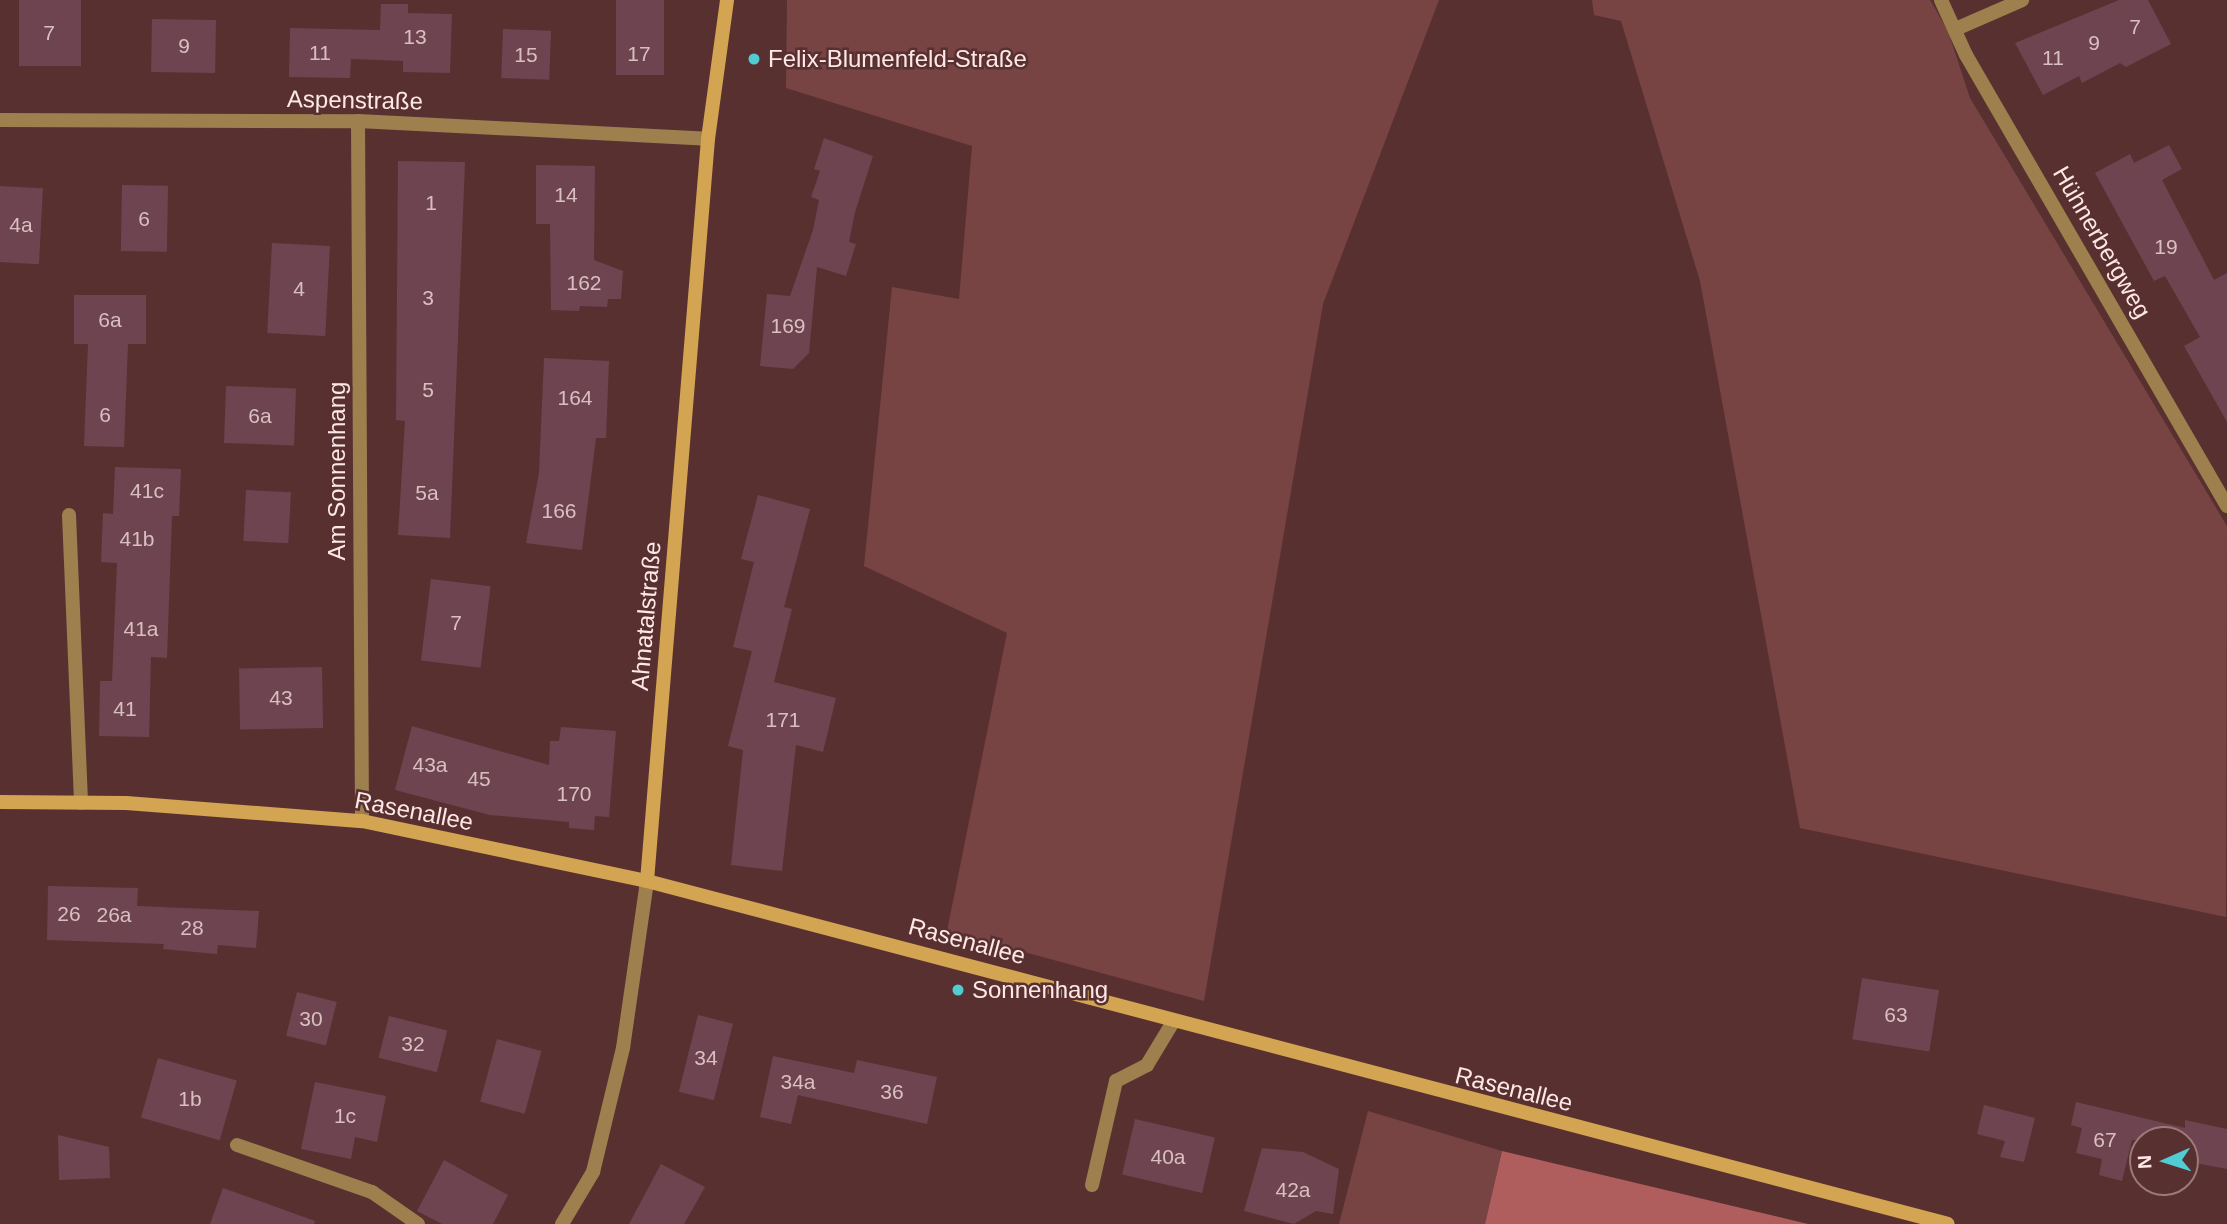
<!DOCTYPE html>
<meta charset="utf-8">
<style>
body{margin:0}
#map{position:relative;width:2227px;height:1224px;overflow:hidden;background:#593030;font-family:Arial,sans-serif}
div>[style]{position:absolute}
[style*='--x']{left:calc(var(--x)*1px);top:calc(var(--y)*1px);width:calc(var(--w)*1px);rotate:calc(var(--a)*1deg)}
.green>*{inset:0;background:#774343}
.forest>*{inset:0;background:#b05d5e}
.building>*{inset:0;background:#6e4451;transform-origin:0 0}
.lane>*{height:14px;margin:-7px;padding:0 7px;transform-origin:7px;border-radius:7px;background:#9d804e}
.street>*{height:14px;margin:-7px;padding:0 7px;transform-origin:7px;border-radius:7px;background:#9d804e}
.secondary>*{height:14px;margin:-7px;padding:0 7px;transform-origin:7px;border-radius:7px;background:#d3a451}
.dots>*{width:19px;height:19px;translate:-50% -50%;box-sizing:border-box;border:4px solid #593030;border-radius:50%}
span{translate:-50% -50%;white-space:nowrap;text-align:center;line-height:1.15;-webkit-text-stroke:5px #593030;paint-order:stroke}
.number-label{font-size:21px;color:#dabfc2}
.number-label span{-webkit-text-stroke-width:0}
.poi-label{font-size:24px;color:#fee8e7}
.left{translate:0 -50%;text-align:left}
.street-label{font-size:24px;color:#fee8e7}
.north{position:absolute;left:2129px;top:1126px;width:70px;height:70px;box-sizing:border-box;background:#593030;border:2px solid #9b7a79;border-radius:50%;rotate:267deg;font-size:19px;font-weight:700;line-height:28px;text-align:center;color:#fee8e7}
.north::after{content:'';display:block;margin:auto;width:24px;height:32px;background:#51ccd2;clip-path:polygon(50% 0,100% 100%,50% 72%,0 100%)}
</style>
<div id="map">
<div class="green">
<i style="clip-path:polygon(787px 0,1439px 0,1323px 304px,1204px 1001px,947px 931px,1007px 633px,864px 566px,892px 287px,959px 299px,972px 146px,786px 88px)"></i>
<i style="clip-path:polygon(1592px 0,1930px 0,1948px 31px,1970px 98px,2227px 526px,2226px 917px,1800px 828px,1700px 281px,1621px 21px,1594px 15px)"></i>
<i style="clip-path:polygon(1368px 1111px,1502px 1151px,1485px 1224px,1339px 1224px)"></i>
</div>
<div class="forest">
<i style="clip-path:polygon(1502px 1151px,1808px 1224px,1485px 1224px)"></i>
</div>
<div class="building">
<i style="left:19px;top:0;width:62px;height:66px"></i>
<i style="left:616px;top:0;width:48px;height:75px"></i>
<i style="clip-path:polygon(2119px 0,2148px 0,2171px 44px,2126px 67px,2120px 63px,2082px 83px,2079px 76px,2043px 95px,2015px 43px)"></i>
<i style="clip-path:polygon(381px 4px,408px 4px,408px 13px,452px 14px,450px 73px,403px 72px,403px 61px,351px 59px,350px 78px,289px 77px,290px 28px,380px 30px)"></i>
<i style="left:152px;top:19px;width:64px;height:53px;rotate:1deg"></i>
<i style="left:503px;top:29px;width:48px;height:49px;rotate:2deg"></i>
<i style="clip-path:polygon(824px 138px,873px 156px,855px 212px,849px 242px,856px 244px,846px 276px,817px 267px,809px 353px,793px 369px,760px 366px,767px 294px,790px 296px,813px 230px,819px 200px,811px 197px,820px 171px,814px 169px)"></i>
<i style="clip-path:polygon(2169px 145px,2182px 169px,2162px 180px,2214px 280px,2227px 273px,2227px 422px,2184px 346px,2200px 337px,2165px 276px,2154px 281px,2095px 173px,2130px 154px,2134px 163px)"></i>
<i style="clip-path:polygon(398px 161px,465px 162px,450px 538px,398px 535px,405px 421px,396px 420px)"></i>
<i style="clip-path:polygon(536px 165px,595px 166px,594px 260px,623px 271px,621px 299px,608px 299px,607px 307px,580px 306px,579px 311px,551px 310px,550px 224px,536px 224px)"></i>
<i style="left:122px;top:185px;width:46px;height:66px;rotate:1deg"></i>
<i style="left:0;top:186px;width:43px;height:76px;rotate:3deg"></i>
<i style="left:272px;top:243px;width:58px;height:90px;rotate:3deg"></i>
<i style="clip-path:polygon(74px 295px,146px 295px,146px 344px,128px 344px,124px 447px,84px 446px,88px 344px,74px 344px)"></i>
<i style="clip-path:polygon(544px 358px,609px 361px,606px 438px,596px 438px,582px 550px,526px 543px,539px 473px)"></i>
<i style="left:226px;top:386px;width:70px;height:57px;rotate:2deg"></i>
<i style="clip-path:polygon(115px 467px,181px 469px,179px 516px,172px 516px,167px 658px,151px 657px,149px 737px,99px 736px,100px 681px,112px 681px,117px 563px,101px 562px,103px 513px,113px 514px)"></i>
<i style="left:246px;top:490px;width:45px;height:51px;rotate:3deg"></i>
<i style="clip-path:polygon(758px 495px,810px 509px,784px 607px,792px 609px,774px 682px,836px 698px,823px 752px,796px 745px,782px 871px,731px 865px,743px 750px,728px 746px,752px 651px,733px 647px,754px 562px,741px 559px)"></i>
<i style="left:431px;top:579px;width:60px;height:82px;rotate:7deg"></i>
<i style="left:322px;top:667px;width:61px;height:83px;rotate:89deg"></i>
<i style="clip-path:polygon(412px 726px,549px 765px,550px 741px,559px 741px,561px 727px,616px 731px,609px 817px,595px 816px,594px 830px,569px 828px,569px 822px,490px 815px,395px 790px)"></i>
<i style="clip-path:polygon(48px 886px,138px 888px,137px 906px,259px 911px,256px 948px,218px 945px,217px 954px,163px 949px,164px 944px,47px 940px)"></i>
<i style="left:1862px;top:978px;width:78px;height:62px;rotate:9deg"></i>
<i style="left:297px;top:992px;width:41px;height:45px;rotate:14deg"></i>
<i style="left:698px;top:1015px;width:36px;height:79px;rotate:14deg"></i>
<i style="left:389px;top:1016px;width:60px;height:43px;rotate:14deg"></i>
<i style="left:497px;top:1039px;width:46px;height:65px;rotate:15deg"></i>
<i style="clip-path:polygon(773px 1056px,854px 1073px,857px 1060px,937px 1077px,927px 1124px,798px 1095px,791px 1124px,760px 1117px)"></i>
<i style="left:158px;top:1058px;width:82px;height:62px;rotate:16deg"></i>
<i style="clip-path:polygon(315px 1082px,386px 1096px,377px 1142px,355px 1137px,351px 1159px,301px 1149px)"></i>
<i style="clip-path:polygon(2076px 1102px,2185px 1128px,2185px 1120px,2227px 1129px,2227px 1169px,2185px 1161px,2185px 1140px,2132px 1140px,2122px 1181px,2099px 1175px,2102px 1159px,2076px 1153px,2082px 1128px,2071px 1125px)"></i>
<i style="clip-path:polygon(1984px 1105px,2035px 1118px,2024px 1162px,2000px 1157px,2005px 1141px,1977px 1134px)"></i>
<i style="left:1135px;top:1119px;width:82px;height:57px;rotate:13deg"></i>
<i style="clip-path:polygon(58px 1135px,109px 1147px,110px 1178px,59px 1180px)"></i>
<i style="clip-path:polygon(1262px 1148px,1303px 1152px,1339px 1169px,1333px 1214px,1316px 1211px,1294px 1224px,1244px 1211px)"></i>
<i style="clip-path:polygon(444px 1160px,508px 1195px,493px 1224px,442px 1224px,417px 1211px)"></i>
<i style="clip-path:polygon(661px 1164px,705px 1187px,684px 1224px,629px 1224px)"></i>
<i style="clip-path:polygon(223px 1188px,315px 1221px,314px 1224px,210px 1224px)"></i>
</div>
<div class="lane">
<i style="--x:1958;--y:28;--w:70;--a:-23.6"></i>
<i style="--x:69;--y:515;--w:288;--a:87.6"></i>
<i style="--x:237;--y:1145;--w:143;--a:19.2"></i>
<i style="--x:372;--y:1192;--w:56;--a:34.8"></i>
<i style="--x:1092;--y:1185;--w:107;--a:-77"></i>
<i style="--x:1116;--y:1081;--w:35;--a:-27"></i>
<i style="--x:1147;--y:1065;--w:50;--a:-58.8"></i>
</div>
<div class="street">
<i style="--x:1941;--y:0;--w:60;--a:65.6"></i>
<i style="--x:1966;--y:55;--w:521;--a:59.94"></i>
<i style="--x:0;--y:120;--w:358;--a:0.2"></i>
<i style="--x:358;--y:121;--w:350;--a:2.9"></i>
<i style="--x:358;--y:121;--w:700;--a:89.67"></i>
<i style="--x:562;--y:1224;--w:61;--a:-59.2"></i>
<i style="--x:593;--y:1172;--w:128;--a:-76.4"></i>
<i style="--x:623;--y:1048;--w:169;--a:-81.8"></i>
</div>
<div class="secondary">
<i style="--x:0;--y:802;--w:126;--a:0.5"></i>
<i style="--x:126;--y:803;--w:237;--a:4.4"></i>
<i style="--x:362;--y:821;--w:291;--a:11.9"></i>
<i style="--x:647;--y:881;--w:1345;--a:14.77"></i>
<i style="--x:647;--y:881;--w:745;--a:-85.3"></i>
<i style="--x:708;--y:139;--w:140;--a:-82.2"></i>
</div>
<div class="dots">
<i style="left:754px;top:59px;background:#51ccd2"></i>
<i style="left:958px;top:990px;background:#51ccd2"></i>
</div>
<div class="number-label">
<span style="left:2135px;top:27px">7</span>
<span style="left:49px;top:33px">7</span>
<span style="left:415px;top:37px">13</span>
<span style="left:2094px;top:43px">9</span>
<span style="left:184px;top:46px">9</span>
<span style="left:320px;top:53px">11</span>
<span style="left:639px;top:54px">17</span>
<span style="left:526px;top:55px">15</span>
<span style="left:2053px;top:58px">11</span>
<span style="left:566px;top:195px">14</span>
<span style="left:431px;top:203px">1</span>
<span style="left:144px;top:219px">6</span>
<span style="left:21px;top:225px">4a</span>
<span style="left:2166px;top:247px">19</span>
<span style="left:584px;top:283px">162</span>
<span style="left:299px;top:289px">4</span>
<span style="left:428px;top:298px">3</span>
<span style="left:110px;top:320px">6a</span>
<span style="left:788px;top:326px">169</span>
<span style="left:428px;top:390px">5</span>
<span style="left:575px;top:398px">164</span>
<span style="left:105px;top:415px">6</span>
<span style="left:260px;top:416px">6a</span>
<span style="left:147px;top:491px">41c</span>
<span style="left:427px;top:493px">5a</span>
<span style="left:559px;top:511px">166</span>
<span style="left:137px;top:539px">41b</span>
<span style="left:456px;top:623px">7</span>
<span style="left:141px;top:629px">41a</span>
<span style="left:281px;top:698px">43</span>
<span style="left:125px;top:709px">41</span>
<span style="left:783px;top:720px">171</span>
<span style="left:430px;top:765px">43a</span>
<span style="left:479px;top:779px">45</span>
<span style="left:574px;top:794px">170</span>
<span style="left:69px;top:914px">26</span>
<span style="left:114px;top:915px">26a</span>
<span style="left:192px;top:928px">28</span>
<span style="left:1896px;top:1015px">63</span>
<span style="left:311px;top:1019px">30</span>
<span style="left:413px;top:1044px">32</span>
<span style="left:706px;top:1058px">34</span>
<span style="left:798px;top:1082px">34a</span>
<span style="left:892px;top:1092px">36</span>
<span style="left:190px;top:1099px">1b</span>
<span style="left:345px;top:1116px">1c</span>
<span style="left:2105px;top:1140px">67</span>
<span style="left:1168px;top:1157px">40a</span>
<span style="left:1293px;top:1190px">42a</span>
</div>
<div class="poi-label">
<span class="left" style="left:768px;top:59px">Felix-Blumenfeld-Straße</span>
<span class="left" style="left:972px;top:990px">Sonnenhang</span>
</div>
<div class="street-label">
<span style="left:355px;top:100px;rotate:1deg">Aspenstraße</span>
<span style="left:2102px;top:242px;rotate:60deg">Hühnerbergweg</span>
<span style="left:337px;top:471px;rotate:-90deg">Am Sonnenhang</span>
<span style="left:646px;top:616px;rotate:-85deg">Ahnatalstraße</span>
<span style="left:414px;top:811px;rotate:11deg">Rasenallee</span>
<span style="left:967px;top:941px;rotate:15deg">Rasenallee</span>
<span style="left:1514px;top:1089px;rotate:14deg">Rasenallee</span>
</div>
<div class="north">N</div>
</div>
